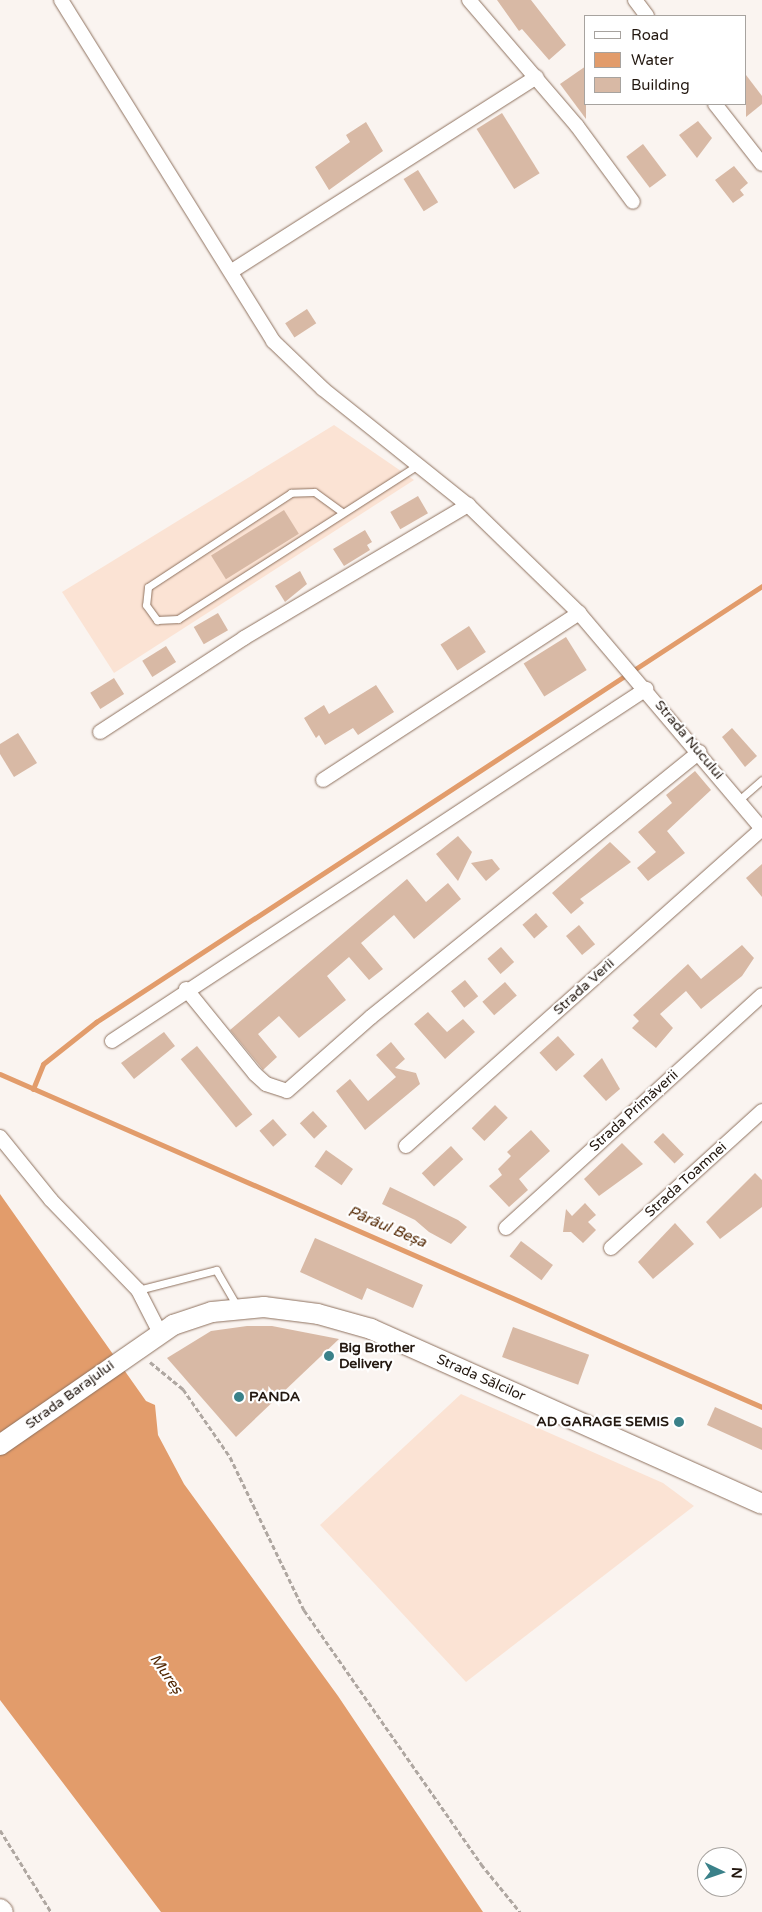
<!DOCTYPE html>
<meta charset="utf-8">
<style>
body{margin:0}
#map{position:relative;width:762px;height:1912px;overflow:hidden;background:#faf4f0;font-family:"Varela Round",sans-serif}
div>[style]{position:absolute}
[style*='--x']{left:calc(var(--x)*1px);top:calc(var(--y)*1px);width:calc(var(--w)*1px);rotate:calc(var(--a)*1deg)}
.built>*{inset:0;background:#fbe3d4}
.water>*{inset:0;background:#e29c6b}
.stream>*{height:5px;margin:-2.5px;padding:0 2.5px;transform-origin:2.5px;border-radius:2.5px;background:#e29c6b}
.building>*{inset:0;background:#d8b9a5;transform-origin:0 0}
.path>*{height:3px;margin-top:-1.5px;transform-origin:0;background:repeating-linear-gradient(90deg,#afa7a1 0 5px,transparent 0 7.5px)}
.roads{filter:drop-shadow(0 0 1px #8e715e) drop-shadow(0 0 1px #8e715e)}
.lane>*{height:7px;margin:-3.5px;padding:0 3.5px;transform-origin:3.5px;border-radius:3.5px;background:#fff}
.street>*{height:14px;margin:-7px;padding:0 7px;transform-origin:7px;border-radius:7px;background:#fff}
.secondary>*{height:20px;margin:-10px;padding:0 10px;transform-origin:10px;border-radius:10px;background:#fff}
.dots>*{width:14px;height:14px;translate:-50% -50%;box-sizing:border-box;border:2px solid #fff;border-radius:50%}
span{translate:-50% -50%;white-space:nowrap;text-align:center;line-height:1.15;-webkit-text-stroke:4.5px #fff;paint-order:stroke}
.street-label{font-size:14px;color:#231810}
.poi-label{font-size:14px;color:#231810;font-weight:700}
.left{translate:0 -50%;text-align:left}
.right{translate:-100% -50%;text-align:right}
.water-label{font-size:15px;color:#522600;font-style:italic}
.legend{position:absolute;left:584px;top:15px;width:162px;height:90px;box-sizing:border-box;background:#fff;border:1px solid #a7a39f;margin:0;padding:6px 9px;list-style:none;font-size:15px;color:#231810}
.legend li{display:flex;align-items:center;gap:10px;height:25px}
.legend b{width:25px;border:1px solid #a7a39f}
.north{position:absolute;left:697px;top:1847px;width:50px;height:50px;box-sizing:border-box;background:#fff;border:1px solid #a7a39f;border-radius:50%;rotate:93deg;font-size:14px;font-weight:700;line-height:20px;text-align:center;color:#231810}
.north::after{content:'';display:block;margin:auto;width:18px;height:22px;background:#3a8189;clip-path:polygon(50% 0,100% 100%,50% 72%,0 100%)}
</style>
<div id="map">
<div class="built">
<i style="clip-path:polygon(334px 425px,414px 480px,114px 673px,62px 592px)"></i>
<i style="clip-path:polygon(461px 1394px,663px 1483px,694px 1506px,466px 1682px,320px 1525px)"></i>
</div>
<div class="water">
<i style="clip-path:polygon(0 1194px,146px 1401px,155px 1405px,158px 1435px,184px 1484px,338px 1696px,483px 1912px,161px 1912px,0 1700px)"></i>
</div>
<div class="stream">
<i style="--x:0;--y:1074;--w:832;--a:23.61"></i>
<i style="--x:33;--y:1089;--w:27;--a:-68"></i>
<i style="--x:43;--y:1064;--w:68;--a:-38.4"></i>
<i style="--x:96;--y:1022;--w:796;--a:-33.21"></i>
</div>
<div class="building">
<i style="clip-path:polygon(497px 0,531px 0,566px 45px,549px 60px,522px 29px,519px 31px)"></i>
<i style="clip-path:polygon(586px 66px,586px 119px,560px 84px)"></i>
<i style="clip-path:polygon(746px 75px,762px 96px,762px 104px,746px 117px)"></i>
<i style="left:502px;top:113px;width:71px;height:30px;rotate:58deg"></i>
<i style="clip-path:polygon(698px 121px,712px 138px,697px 158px,679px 135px)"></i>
<i style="clip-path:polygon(366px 122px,383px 151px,329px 190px,315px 167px,350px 142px,346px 135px)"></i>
<i style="left:643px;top:144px;width:39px;height:21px;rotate:53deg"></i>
<i style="clip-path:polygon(734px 166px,748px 183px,740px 190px,744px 195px,733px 203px,715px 180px)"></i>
<i style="left:418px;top:170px;width:38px;height:17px;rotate:58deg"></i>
<i style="left:307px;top:309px;width:17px;height:26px;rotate:57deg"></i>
<i style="left:418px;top:496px;width:20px;height:32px;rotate:60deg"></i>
<i style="left:284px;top:510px;width:28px;height:86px;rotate:58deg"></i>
<i style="clip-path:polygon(365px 530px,372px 542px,367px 545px,370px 550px,344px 566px,333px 549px)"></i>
<i style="clip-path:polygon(300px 571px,307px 584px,285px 602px,275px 586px)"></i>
<i style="left:218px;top:613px;width:20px;height:28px;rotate:60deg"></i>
<i style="left:469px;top:626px;width:31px;height:34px;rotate:57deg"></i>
<i style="left:566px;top:637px;width:39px;height:50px;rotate:58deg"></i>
<i style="left:166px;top:646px;width:19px;height:28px;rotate:58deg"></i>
<i style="left:114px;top:678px;width:19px;height:28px;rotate:58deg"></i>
<i style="clip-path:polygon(376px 685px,394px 712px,358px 735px,353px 728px,325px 745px,319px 735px,316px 738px,304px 718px,324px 705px,329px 714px)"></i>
<i style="clip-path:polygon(732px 728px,757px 756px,745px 767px,722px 737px)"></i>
<i style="clip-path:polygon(18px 733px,37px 763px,14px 777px,0 754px,0 744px)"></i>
<i style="clip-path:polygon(695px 771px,711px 790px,667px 831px,685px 853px,648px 881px,637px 868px,656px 852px,638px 832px,672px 803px,666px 795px)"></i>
<i style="clip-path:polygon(458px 836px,472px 852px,458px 881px,436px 854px)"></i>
<i style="clip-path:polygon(610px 842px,631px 862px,580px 899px,584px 903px,571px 914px,552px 893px)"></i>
<i style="clip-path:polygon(492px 859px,500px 869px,486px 881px,471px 863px)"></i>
<i style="clip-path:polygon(762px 864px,762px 897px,746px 878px)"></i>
<i style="clip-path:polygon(407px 879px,426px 902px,448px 883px,461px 899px,414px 939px,394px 915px,361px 943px,383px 969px,369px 980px,349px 957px,327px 976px,346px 1000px,299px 1038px,279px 1016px,258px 1034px,277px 1057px,263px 1070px,230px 1030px)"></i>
<i style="left:536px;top:913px;width:18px;height:18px;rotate:49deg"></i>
<i style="left:579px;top:925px;width:25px;height:17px;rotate:50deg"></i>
<i style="clip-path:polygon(742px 945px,754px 958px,742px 976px,701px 1009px,686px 991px,660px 1014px,673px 1028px,656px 1048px,632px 1028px,639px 1021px,633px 1015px,688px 964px,701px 979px)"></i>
<i style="left:501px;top:947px;width:20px;height:18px;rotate:49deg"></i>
<i style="left:465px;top:980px;width:21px;height:18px;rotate:51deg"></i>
<i style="left:505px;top:982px;width:18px;height:30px;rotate:49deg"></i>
<i style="clip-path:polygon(428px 1012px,447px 1032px,463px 1019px,475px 1032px,445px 1059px,414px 1024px)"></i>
<i style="clip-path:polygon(164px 1032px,175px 1046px,134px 1079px,121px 1063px)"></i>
<i style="left:558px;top:1036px;width:25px;height:25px;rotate:48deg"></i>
<i style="clip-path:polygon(391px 1042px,405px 1059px,395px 1068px,416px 1073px,420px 1084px,365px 1130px,336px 1091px,350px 1079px,368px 1101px,396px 1077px,376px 1055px)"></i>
<i style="left:197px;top:1046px;width:88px;height:21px;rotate:51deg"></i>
<i style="clip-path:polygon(602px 1058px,620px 1089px,606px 1101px,583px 1076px)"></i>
<i style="left:495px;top:1105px;width:18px;height:33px;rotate:45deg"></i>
<i style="left:313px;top:1111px;width:21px;height:18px;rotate:47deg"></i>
<i style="left:273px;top:1119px;width:21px;height:18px;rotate:49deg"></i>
<i style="clip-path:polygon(531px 1130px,550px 1151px,519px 1179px,528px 1190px,509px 1207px,489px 1186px,502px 1175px,498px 1169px,511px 1156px,507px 1152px)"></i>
<i style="left:663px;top:1133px;width:30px;height:13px;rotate:46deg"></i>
<i style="clip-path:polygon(622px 1143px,643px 1164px,599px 1196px,584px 1179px)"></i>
<i style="left:451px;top:1146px;width:18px;height:40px;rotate:47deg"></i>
<i style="left:326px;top:1150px;width:33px;height:20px;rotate:35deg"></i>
<i style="clip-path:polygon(755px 1173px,762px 1180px,762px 1207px,720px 1239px,706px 1222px)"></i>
<i style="clip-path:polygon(390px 1187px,458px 1220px,467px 1227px,451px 1244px,429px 1232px,415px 1220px,382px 1204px)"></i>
<i style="clip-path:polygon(585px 1203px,596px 1215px,588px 1222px,596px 1230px,583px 1243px,571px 1232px,563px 1232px,566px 1209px,572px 1216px)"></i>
<i style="clip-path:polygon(675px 1223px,694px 1244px,653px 1279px,638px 1262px)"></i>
<i style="clip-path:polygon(315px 1238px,423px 1285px,413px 1308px,367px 1288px,362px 1300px,300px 1272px)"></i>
<i style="left:521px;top:1241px;width:40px;height:19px;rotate:37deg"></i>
<i style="clip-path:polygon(247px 1326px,272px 1326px,339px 1339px,236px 1437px,167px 1358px,211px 1331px)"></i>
<i style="left:513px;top:1327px;width:81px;height:32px;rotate:20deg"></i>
<i style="clip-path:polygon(715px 1407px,762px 1428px,762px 1450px,707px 1425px)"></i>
</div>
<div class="path">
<i style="--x:150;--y:1362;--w:43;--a:39.3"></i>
<i style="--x:183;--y:1389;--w:83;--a:55.3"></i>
<i style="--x:230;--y:1457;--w:170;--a:64.2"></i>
<i style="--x:304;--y:1610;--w:310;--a:55.1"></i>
<i style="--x:481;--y:1864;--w:62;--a:50.9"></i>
<i style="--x:0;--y:1830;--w:97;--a:58.1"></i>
</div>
<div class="roads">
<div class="lane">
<i style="--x:342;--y:512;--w:34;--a:-144"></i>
<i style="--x:314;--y:492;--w:23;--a:178"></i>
<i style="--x:291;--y:493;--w:171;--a:146.7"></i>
<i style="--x:148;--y:587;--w:18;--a:96"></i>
<i style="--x:146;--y:605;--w:19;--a:54"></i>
<i style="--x:157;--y:620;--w:21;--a:-3"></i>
<i style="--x:178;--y:619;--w:285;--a:-32.7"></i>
<i style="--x:740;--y:799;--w:29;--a:-41"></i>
<i style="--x:138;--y:1290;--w:81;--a:-14.4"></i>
<i style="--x:216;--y:1270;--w:44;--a:59.9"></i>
</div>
<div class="street">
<i style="--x:61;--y:0;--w:402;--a:58.1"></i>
<i style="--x:273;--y:341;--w:69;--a:43.8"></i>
<i style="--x:323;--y:389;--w:186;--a:38.7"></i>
<i style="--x:468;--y:505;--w:155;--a:44.2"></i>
<i style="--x:579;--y:613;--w:283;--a:49.7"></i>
<i style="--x:469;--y:0;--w:166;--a:49.4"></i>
<i style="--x:577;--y:126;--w:94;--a:53.6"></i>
<i style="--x:635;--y:0;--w:20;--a:53"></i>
<i style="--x:715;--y:104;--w:76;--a:51.9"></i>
<i style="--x:232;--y:271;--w:361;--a:-32.5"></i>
<i style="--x:100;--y:732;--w:172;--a:-33.1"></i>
<i style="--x:244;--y:638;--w:261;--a:-30.7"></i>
<i style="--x:323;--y:780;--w:306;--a:-33.1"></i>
<i style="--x:186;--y:989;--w:109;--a:50.9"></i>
<i style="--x:255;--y:1074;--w:15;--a:42"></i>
<i style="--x:266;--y:1084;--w:22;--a:18"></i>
<i style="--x:287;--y:1091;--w:112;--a:-41.4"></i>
<i style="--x:371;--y:1017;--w:422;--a:-38.9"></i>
<i style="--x:112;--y:1041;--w:640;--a:-33.39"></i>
<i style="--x:0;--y:1137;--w:81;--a:51"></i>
<i style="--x:51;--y:1200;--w:125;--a:46"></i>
<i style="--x:138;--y:1290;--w:48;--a:62.9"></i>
<i style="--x:406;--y:1146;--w:477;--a:-41.7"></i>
<i style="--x:506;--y:1228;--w:346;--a:-42.3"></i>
<i style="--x:611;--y:1248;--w:204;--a:-42.2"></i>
</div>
<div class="secondary">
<i style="--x:0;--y:1445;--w:211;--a:-34.7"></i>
<i style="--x:173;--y:1325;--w:41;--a:-18.4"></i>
<i style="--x:212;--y:1312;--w:52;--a:-5.5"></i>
<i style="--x:264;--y:1307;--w:54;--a:7.4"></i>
<i style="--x:318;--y:1314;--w:55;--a:15.8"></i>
<i style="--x:371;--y:1329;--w:428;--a:24.1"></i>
<i style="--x:0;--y:1909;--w:4;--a:45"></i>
</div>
</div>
<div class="dots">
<i style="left:329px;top:1356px;background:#3a8189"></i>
<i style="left:239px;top:1397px;background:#3a8189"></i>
<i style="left:679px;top:1422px;background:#3a8189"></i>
</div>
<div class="street-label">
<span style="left:689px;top:740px;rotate:50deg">Strada Nucului</span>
<span style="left:584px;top:987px;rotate:-42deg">Strada Verii</span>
<span style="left:634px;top:1111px;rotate:-42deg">Strada Primăverii</span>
<span style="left:686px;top:1180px;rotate:-42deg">Strada Toamnei</span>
<span style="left:481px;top:1378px;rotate:24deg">Strada Sălcilor</span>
<span style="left:70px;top:1395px;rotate:-36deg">Strada Barajului</span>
</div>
<div class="poi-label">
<span class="left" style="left:339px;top:1356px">Big Brother<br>Delivery</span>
<span class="left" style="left:249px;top:1397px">PANDA</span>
<span class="right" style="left:669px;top:1422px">AD GARAGE SEMIS</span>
</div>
<div class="water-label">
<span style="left:387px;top:1227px;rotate:23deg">Pârâul Beșa</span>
<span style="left:166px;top:1674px;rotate:55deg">Mureș</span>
</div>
<ul class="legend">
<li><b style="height:6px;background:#fff"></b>Road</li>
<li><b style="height:14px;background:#e29c6b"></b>Water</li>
<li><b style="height:14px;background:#d8b9a5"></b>Building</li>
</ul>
<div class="north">N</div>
</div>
